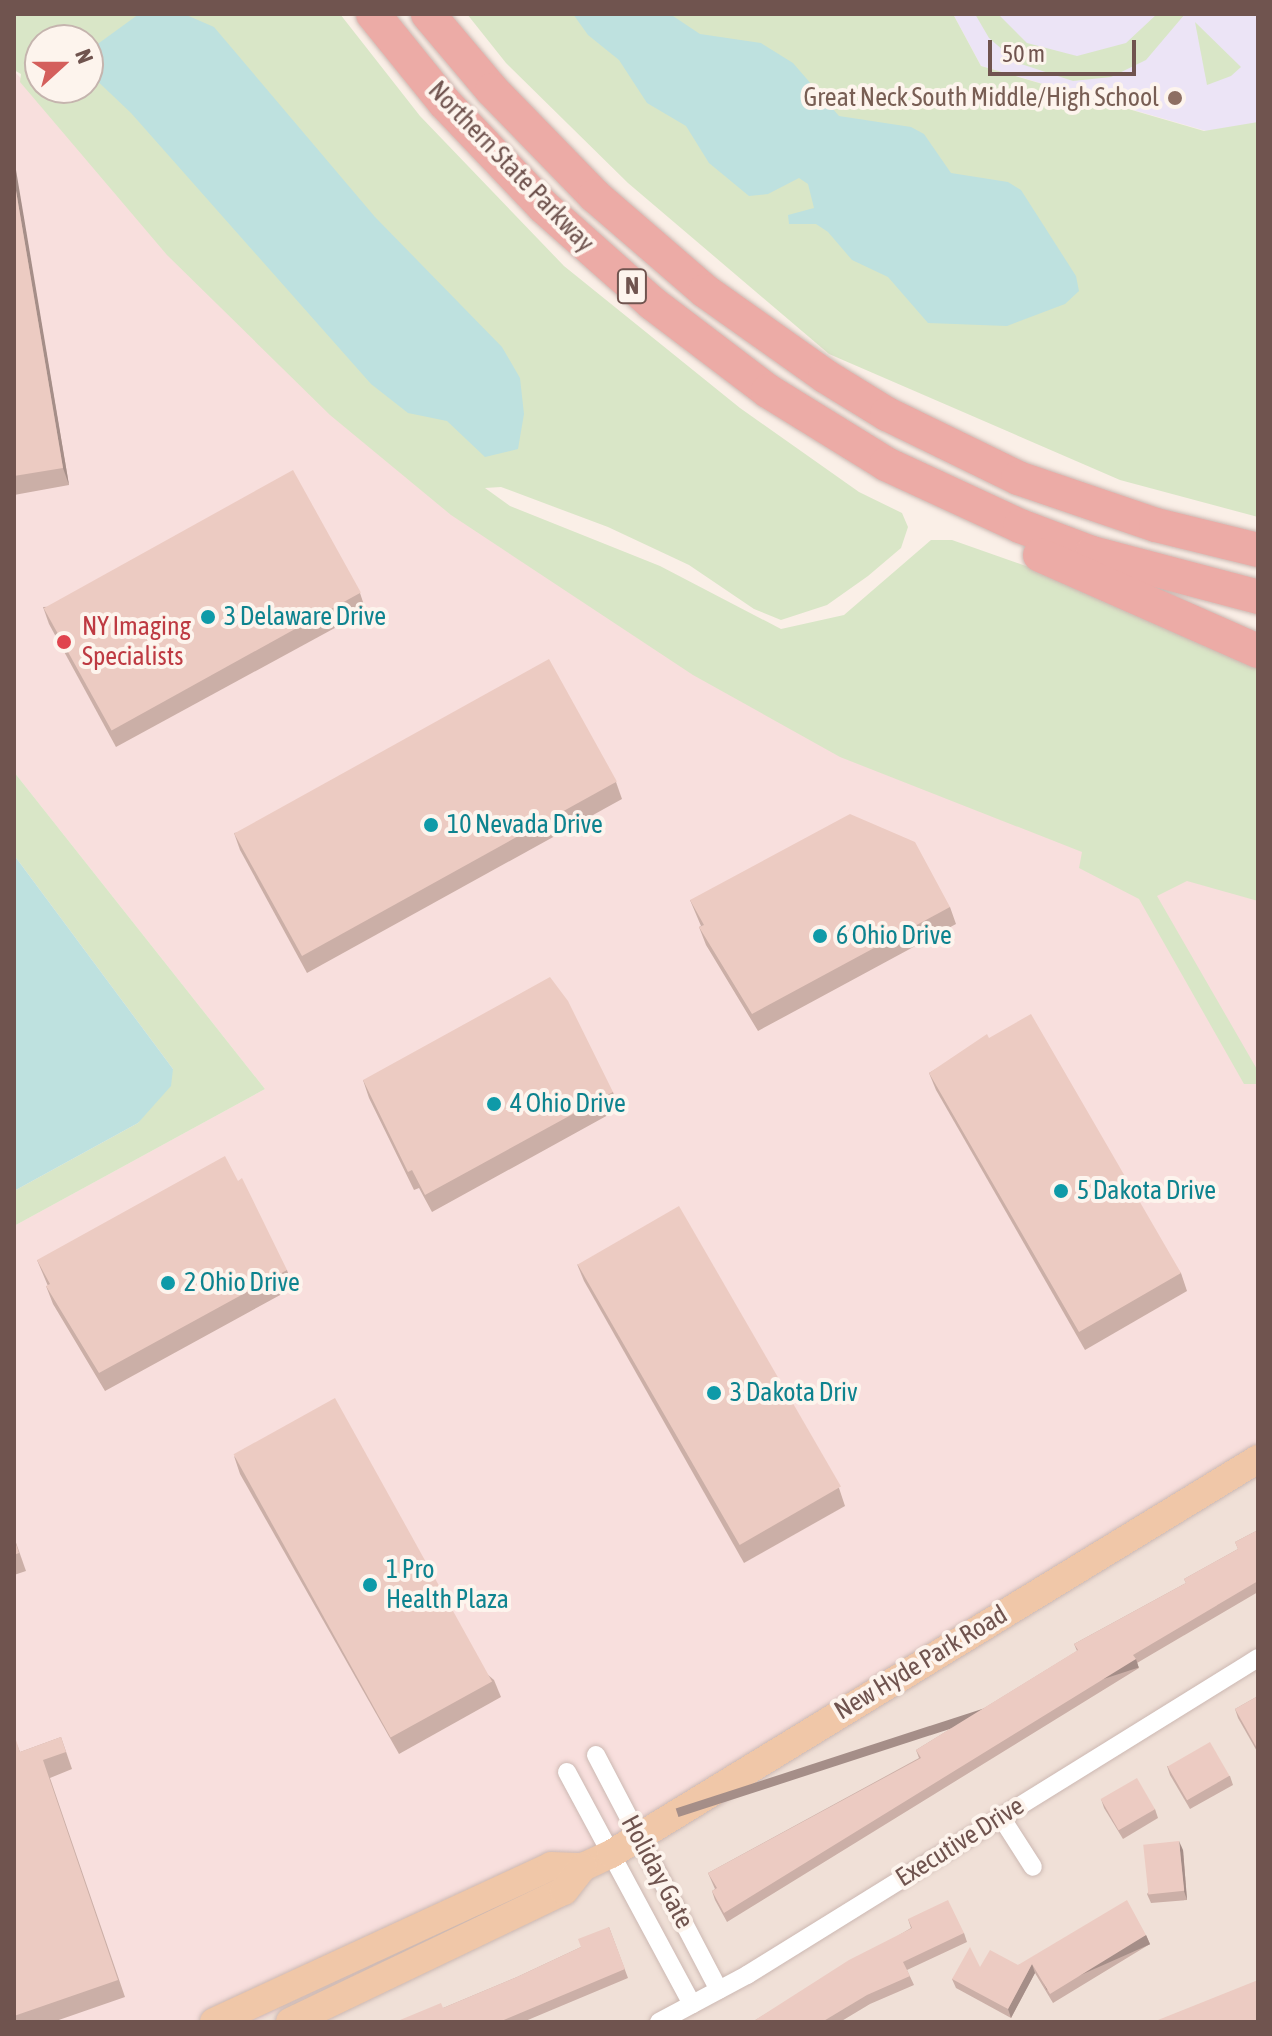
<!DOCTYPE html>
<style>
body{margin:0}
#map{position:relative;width:1272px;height:2036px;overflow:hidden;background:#faefe7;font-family:"Asap Condensed",sans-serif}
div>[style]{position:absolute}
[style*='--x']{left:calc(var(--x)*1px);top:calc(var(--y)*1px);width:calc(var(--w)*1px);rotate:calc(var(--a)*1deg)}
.residential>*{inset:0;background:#f0e0d7}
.commercial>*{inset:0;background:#f8dfdd}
.education>*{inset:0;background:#ece4f6}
.green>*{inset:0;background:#d9e6c7}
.water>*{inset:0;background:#bee1df}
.roads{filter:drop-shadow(0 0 2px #ccb8b2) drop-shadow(0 0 2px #ccb8b2)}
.minor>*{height:18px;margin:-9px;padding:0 9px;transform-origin:9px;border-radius:9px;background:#fff}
.primary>*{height:28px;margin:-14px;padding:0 14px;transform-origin:14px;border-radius:14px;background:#f0c7a8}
.motorway>*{height:34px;margin:-17px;padding:0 17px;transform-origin:17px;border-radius:17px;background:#ecaba6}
.wall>*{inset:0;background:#cbafa7}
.shaded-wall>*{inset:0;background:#a58e88;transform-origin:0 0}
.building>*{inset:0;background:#eccbc2;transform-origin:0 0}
.dots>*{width:22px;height:22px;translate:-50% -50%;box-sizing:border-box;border:4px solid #fdf4ed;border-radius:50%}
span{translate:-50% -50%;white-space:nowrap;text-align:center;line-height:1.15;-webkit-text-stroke:8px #fdf4ed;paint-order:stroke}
.shield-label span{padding:2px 6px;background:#fdf4ed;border:2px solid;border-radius:6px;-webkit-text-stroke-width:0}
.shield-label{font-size:24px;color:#70544f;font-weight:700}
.education-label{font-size:26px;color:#785e54}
.right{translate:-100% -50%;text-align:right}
.street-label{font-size:26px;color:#70544f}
.culture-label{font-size:26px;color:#0d838f}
.left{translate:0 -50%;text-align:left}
.health-label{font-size:26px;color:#be3a42}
.frame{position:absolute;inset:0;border:16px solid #70544f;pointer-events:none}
.north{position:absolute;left:24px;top:24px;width:80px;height:80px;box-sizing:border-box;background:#fdf4ed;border:2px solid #c5b4ae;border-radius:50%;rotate:69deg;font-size:22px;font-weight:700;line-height:32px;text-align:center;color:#70544f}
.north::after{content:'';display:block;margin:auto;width:28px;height:36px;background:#d45f5c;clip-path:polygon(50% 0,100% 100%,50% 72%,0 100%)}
.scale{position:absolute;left:988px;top:40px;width:148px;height:36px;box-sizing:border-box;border:4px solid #70544f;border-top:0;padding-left:10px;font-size:24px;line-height:28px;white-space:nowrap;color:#70544f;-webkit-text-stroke:6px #fdf4ed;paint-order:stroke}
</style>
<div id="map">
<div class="residential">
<i style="clip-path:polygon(1258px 1458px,1258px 2022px,246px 2022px)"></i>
</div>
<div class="commercial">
<i style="clip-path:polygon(14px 71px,311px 381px,464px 485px,989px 778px,1258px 862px,1258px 1458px,611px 1854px,255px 2022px,14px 2022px,14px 1226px,265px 1089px,14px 772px)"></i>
</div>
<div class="education">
<i style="clip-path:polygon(953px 14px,1258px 14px,1258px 146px,981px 66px)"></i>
</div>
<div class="green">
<i style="clip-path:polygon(evenodd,14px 14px,340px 14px,420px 116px,564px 266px,740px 408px,859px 492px,902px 513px,908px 527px,901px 548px,868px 576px,827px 605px,781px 620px,754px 609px,689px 565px,608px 527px,501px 487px,485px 488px,510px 506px,660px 566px,781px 629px,844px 615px,931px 540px,952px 540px,1128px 602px,1258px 662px,1258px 901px,1187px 881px,1157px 896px,1258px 1071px,1258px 1084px,1244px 1084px,1139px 899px,1079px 868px,1082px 852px,840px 757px,693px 675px,451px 515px,330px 415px,167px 255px,20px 82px,21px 74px,14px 70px,14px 14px,40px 40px,88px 40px,88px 88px,40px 88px,40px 40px)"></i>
<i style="clip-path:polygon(467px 14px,953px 14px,981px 66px,1204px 131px,1258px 122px,1258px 517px,1120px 480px,829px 354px,628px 183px,506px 63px)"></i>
<i style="clip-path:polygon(975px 14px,998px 14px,1027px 43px,1077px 56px,1126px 43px,1157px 14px,1185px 14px,1146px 60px,1111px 77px,1073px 81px,1018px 63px,989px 38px)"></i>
<i style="clip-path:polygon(1195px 22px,1241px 67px,1231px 76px,1207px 85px)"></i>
<i style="clip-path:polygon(14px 772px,265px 1089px,14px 1226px,14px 1191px,138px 1123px,173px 1069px,14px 855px)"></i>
</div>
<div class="water">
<i style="clip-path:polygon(139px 14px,184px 14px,214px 27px,375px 217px,502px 347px,520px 378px,524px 414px,518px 449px,485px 457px,447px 421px,408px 413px,371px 384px,131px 113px,90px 74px,88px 51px)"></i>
<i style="clip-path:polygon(573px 14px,670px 14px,700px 34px,761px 43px,793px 63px,839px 116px,911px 127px,924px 134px,951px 173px,1008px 182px,1021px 190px,1076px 276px,1079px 291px,1065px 304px,1007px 326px,928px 323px,888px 277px,852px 260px,828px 232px,816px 224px,789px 224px,788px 215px,814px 208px,808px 184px,799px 178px,768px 194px,749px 196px,709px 163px,686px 126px,647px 103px,619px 60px,588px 35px)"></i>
<i style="clip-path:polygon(14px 855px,173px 1069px,171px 1086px,138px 1123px,14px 1191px)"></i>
</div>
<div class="roads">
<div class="minor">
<i style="--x:596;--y:1755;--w:265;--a:62.4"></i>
<i style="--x:567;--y:1772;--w:264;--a:61.7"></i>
<i style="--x:1001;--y:1817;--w:59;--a:57.4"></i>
<i style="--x:659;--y:2022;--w:100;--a:-28.1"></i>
<i style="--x:747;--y:1975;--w:601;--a:-31.81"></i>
</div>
<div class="primary">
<i style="--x:214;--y:2022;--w:371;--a:-24.8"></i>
<i style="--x:551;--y:1866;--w:32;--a:2"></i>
<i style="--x:583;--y:1867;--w:31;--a:-25"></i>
<i style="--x:611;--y:1854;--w:758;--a:-31.4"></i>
<i style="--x:290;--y:2022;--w:304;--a:-25.6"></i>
<i style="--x:564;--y:1891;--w:31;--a:-52"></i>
</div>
<div class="motorway">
<i style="--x:373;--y:14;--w:113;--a:51.1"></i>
<i style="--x:444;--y:102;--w:145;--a:46.4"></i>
<i style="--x:544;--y:207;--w:144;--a:41.6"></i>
<i style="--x:652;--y:303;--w:146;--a:37.2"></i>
<i style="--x:768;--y:391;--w:139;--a:31.7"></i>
<i style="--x:886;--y:464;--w:148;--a:24.8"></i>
<i style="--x:1020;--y:526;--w:77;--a:20.6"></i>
<i style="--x:1092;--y:553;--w:172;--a:14.8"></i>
<i style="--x:428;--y:14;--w:99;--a:49.9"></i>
<i style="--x:492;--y:90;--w:148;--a:45.8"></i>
<i style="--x:595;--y:196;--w:145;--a:40.8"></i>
<i style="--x:705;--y:291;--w:147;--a:35.3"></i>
<i style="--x:825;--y:376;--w:73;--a:31.5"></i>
<i style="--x:887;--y:414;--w:146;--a:26"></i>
<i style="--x:1018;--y:478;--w:146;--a:18.8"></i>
<i style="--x:1156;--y:525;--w:105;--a:13.8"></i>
<i style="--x:1040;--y:555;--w:238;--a:23.8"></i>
</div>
</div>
<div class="wall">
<i style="clip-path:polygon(14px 165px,69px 485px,14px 495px)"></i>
<i style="clip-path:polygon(360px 593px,366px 611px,116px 747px,49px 624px,43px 607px)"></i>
<i style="clip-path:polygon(616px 782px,622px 799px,307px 973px,240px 850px,234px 833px)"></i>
<i style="clip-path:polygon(690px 900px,950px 907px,956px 924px,758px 1031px,706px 945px,699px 927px,701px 926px)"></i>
<i style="clip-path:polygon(989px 1038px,1181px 1273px,1187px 1291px,1085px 1350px,936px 1090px,929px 1073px)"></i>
<i style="clip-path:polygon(363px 1080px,613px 1092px,619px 1109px,432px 1212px,419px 1188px,414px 1190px,369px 1098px)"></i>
<i style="clip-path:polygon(37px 1260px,287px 1270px,293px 1288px,105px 1391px,53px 1304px,46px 1286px,48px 1286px)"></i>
<i style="clip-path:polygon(577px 1264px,839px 1488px,845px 1506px,744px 1563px,584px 1281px)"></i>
<i style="clip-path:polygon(234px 1456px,494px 1680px,501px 1697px,399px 1754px,240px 1474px)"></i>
<i style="clip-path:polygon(1258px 1530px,1258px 1592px,1137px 1663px,1139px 1668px,727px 1922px,715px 1900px,712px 1891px,715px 1889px,708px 1873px,919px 1758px,916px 1750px,1077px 1651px,1074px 1644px,1186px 1583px,1184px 1579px,1238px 1549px,1235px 1542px)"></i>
<i style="clip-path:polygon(14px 1537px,26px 1571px,14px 1575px)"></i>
<i style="clip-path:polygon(1258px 1696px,1258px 1753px,1238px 1718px,1235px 1709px)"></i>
<i style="clip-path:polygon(61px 1737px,72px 1769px,50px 1778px,125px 1997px,53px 2022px,14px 2022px,14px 1738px,20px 1752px)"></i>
<i style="clip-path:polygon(1167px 1766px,1230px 1776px,1233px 1785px,1190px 1809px,1170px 1775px)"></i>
<i style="clip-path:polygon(1101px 1799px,1155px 1809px,1158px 1818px,1123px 1839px,1104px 1808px)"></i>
<i style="clip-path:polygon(1183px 1850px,1187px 1900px,1151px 1903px,1147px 1894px)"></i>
<i style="clip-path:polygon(908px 1919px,964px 1933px,967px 1942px,907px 1970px,914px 1985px,870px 2004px,840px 2022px,752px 2022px,911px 1928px)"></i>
<i style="clip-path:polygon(609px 1927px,628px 1978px,523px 2022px,401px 2022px,443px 2008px,517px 1977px,581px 1947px)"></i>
<i style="clip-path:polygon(1146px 1935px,1150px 1944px,1053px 2003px,1035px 1973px,1011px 2018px,956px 1988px,952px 1979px,980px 1967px,1018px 1965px)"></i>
</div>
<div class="shaded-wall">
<i style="clip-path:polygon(14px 165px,16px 170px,69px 485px,63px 468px,14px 179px)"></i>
<i style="left:1136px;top:1659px;width:9px;height:484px;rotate:72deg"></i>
<i style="clip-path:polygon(1179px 1841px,1183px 1850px,1187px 1900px,1184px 1891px)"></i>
<i style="left:1146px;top:1935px;width:10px;height:113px;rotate:66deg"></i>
<i style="clip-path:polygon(1032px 1964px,1035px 1973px,1011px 2018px,1008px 2009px)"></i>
</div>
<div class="building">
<i style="clip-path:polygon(14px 179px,63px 468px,14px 476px)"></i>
<i style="left:293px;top:470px;width:140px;height:285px;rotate:61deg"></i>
<i style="left:549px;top:659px;width:140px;height:360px;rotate:61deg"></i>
<i style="clip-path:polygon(850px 814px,915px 842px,950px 907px,752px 1014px,699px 927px,704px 925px,690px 900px)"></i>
<i style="clip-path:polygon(550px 977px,568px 1001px,613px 1092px,425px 1195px,412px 1170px,408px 1172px,363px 1080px)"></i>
<i style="clip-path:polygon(1031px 1014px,1181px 1273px,1079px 1332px,929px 1073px,987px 1034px,989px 1038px)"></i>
<i style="clip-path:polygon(225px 1156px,238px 1181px,242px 1178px,287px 1270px,99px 1373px,46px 1286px,50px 1284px,37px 1260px)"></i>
<i style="left:679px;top:1206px;width:324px;height:117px;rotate:60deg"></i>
<i style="left:335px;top:1398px;width:324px;height:116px;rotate:61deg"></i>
<i style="clip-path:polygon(1258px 1530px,1258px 1581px,1133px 1655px,1136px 1659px,724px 1913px,712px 1891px,717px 1888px,708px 1873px,921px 1758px,916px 1750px,1078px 1650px,1074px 1644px,1186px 1583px,1184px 1579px,1238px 1549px,1235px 1542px)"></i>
<i style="clip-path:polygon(14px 1538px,19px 1553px,14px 1555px)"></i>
<i style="clip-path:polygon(1258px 1696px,1258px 1750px,1235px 1709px)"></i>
<i style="clip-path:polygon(15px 1737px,20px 1752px,61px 1737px,66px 1752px,43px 1760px,118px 1980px,14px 2016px)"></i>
<i style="left:1210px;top:1742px;width:39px;height:49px;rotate:60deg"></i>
<i style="left:1137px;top:1778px;width:36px;height:42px;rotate:60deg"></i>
<i style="left:1179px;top:1841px;width:50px;height:36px;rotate:84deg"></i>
<i style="clip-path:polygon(948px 1900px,964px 1933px,903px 1962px,910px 1976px,867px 1995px,822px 2022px,752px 2022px,849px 1960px,912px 1928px,908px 1919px)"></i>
<i style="clip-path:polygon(1127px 1900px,1146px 1935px,1050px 1994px,1032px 1964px,1008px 2009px,952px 1979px,970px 1947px,980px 1967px,990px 1950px,1018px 1965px)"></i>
<i style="clip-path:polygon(609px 1927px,625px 1969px,499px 2022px,401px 2022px,400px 2020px,441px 2003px,443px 2008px,517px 1977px,581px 1947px,578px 1939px)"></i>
<i style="clip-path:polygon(1258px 1980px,1258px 2022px,1153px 2022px)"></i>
</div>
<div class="dots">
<i style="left:1175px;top:98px;background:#8d6e63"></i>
<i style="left:208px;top:617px;background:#0f9aa8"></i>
<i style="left:64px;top:642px;background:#e0444e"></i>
<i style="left:431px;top:825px;background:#0f9aa8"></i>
<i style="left:820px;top:936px;background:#0f9aa8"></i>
<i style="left:494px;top:1104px;background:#0f9aa8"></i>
<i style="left:1061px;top:1191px;background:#0f9aa8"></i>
<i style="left:168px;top:1283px;background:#0f9aa8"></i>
<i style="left:714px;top:1393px;background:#0f9aa8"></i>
<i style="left:370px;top:1585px;background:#0f9aa8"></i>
</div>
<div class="shield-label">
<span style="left:632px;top:286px">N</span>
</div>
<div class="education-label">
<span class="right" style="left:1159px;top:98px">Great Neck South Middle/High School</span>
</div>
<div class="street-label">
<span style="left:511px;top:167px;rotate:46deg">Northern State Parkway</span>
<span style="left:921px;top:1663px;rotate:-31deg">New Hyde Park Road</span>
<span style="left:960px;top:1842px;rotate:-32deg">Executive Drive</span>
<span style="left:657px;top:1872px;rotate:62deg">Holiday Gate</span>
</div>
<div class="culture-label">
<span class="left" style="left:224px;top:617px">3 Delaware Drive</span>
<span class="left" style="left:447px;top:825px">10 Nevada Drive</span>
<span class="left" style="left:836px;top:936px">6 Ohio Drive</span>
<span class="left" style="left:510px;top:1104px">4 Ohio Drive</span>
<span class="left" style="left:1077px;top:1191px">5 Dakota Drive</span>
<span class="left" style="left:184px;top:1283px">2 Ohio Drive</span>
<span class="left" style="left:730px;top:1393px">3 Dakota Driv</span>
<span class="left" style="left:386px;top:1585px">1 Pro<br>Health Plaza</span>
</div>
<div class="health-label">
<span class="left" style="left:82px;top:642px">NY Imaging<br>Specialists</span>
</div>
<div class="frame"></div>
<div class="north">N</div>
<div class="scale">50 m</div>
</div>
